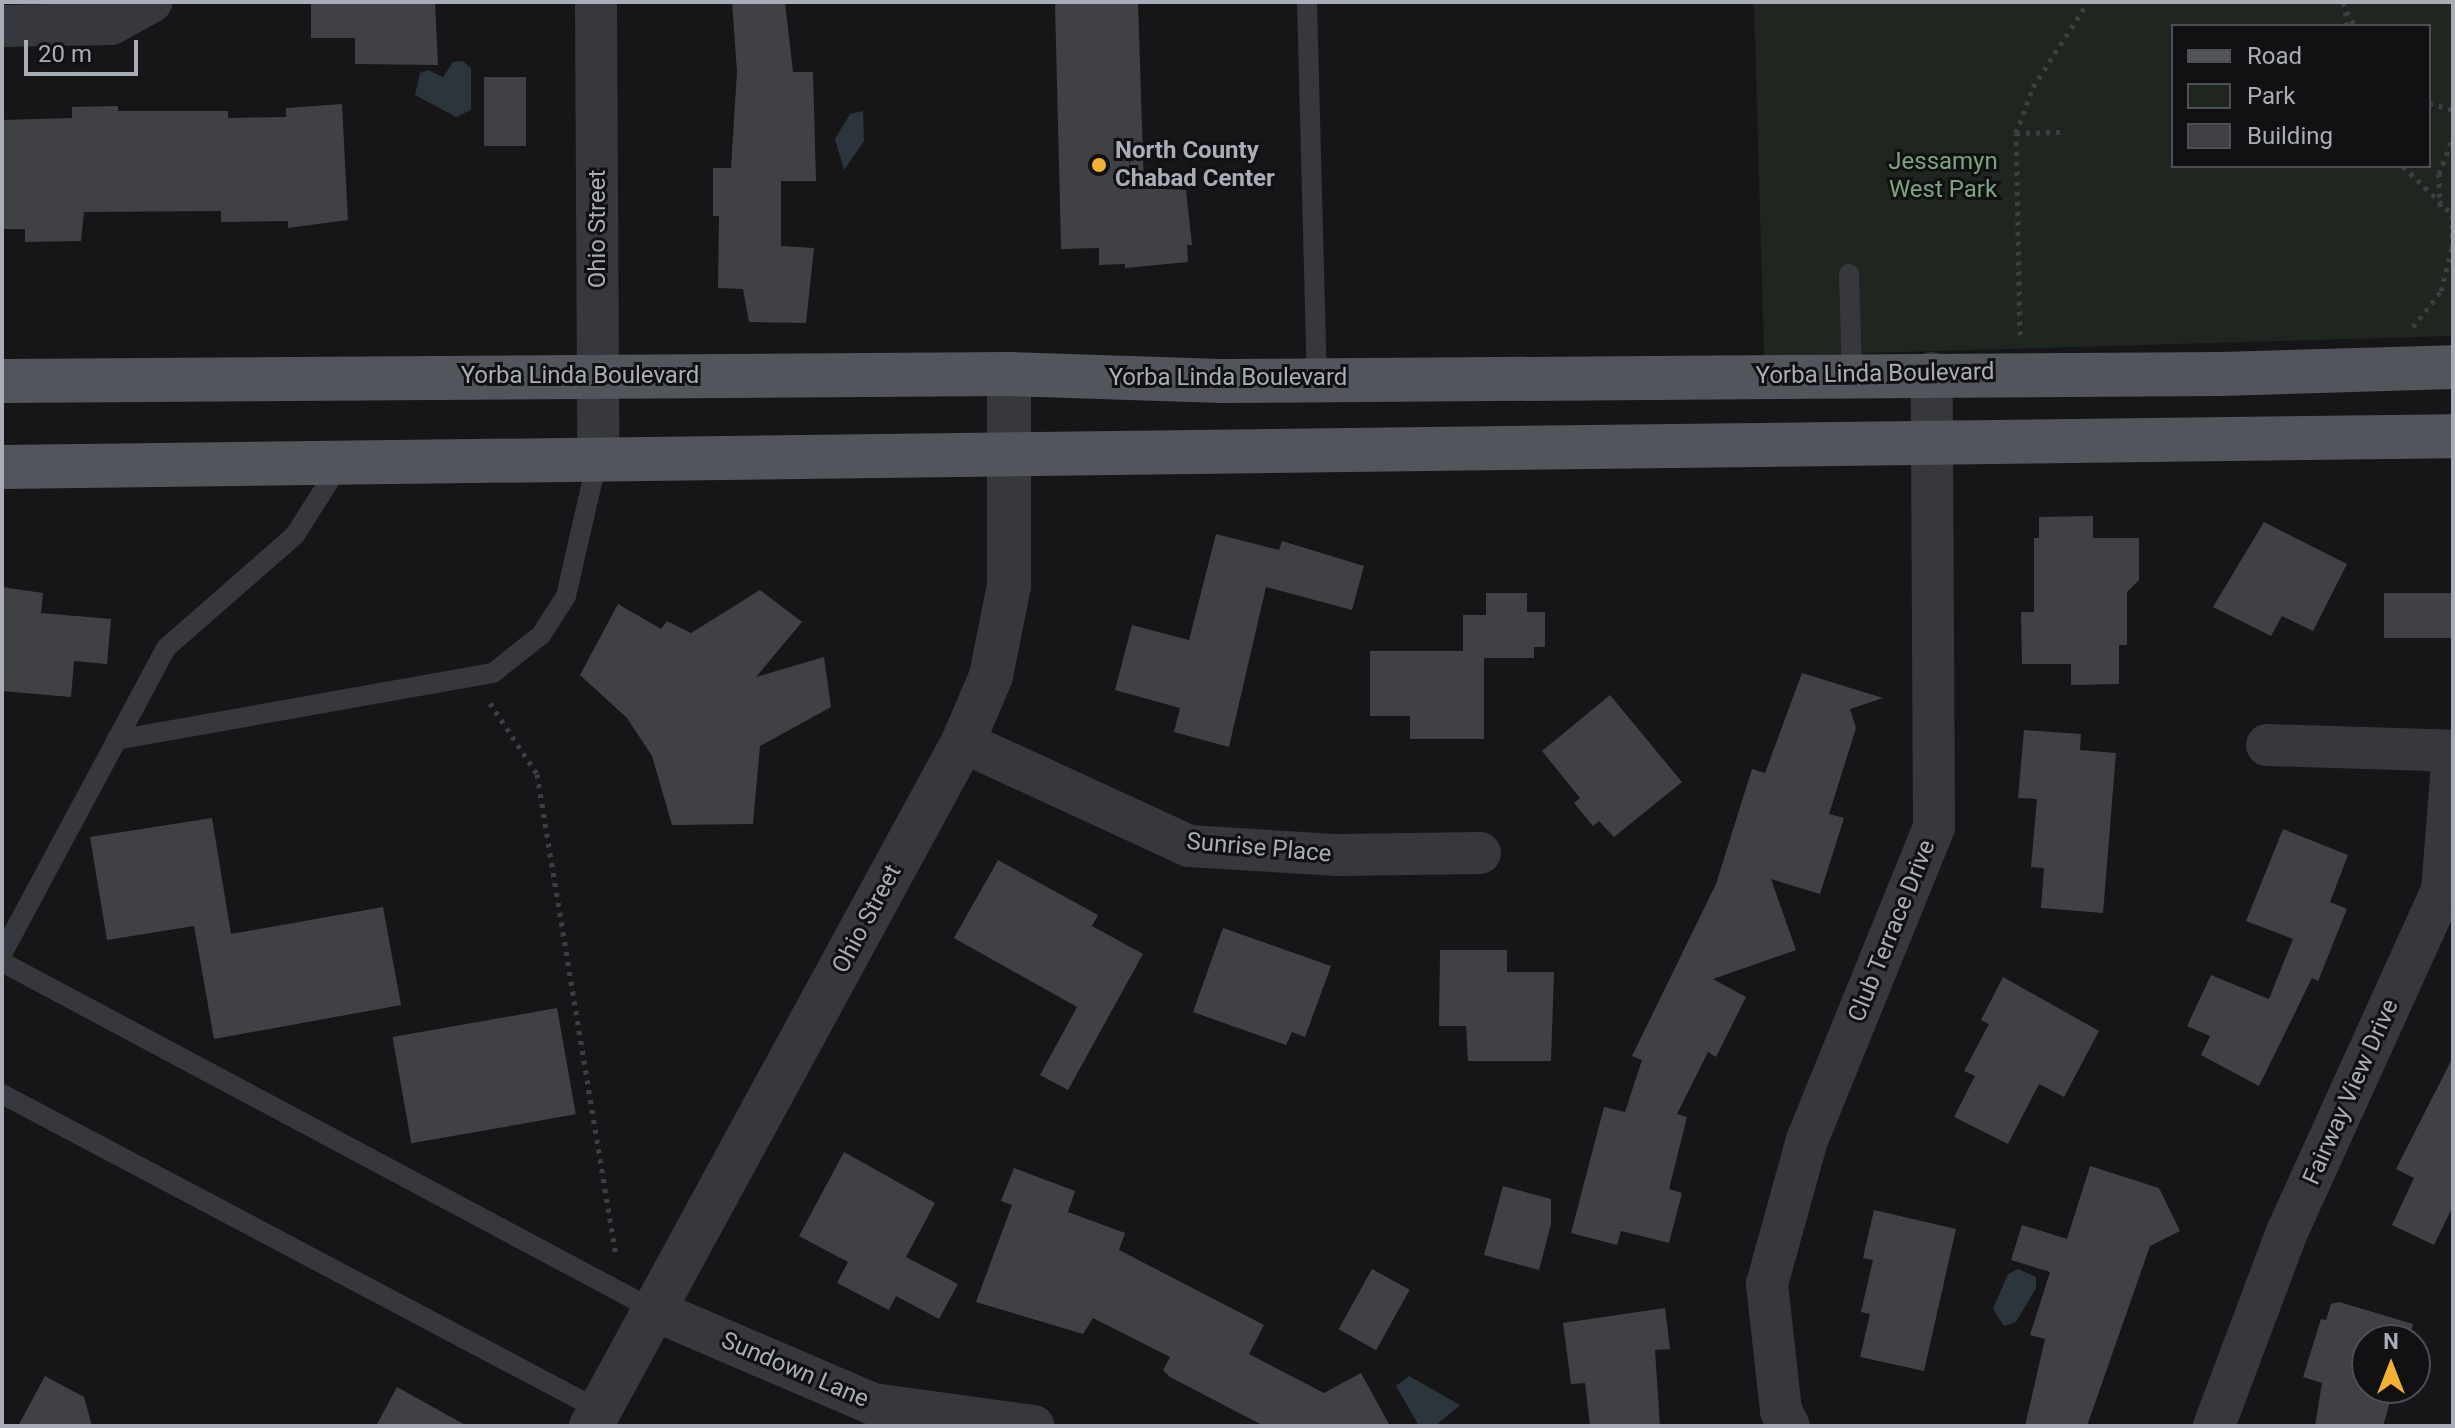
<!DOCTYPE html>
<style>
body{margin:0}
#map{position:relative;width:2455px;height:1428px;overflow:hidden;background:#161618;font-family:Roboto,sans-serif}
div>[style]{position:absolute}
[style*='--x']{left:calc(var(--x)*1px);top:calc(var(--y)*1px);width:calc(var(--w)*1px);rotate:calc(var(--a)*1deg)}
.green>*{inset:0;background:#1e261f}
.water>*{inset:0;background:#2c353c}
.building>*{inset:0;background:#404145;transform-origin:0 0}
.path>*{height:5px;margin-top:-2.5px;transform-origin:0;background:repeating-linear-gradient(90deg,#3d3f44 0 4px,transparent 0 10px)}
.service>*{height:20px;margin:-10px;padding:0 10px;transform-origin:10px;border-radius:10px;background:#37383d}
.minor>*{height:42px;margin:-21px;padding:0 21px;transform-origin:21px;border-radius:21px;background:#37383d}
.tertiary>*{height:44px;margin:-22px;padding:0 22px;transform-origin:22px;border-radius:22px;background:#37383d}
.primary>*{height:44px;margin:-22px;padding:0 22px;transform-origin:22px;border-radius:22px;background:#53555c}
.dots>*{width:22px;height:22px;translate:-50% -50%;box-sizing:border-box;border:4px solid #111113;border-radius:50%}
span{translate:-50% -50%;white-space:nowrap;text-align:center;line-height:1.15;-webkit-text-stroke:6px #111113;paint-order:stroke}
.poi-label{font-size:24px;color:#a8adb8;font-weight:700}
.left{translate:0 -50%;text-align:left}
.park-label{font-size:24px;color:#7fa381}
.street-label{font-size:24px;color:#a8adb8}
.frame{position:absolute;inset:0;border:4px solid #a8adb8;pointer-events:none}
.legend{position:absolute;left:2171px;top:24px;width:260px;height:144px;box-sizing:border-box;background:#111113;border:2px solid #4d4f55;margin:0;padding:10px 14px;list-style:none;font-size:24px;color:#a8adb8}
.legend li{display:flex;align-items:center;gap:16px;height:40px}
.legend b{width:40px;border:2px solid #4d4f55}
.north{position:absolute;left:2351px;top:1324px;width:80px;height:80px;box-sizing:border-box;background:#111113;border:2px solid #4d4f55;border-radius:50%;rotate:0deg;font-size:22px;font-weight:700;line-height:32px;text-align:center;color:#a8adb8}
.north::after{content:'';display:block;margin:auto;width:28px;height:36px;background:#f2b134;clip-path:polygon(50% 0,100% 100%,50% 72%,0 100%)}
.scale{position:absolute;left:24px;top:40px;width:114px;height:36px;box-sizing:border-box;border:4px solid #a8adb8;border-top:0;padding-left:10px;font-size:24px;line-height:28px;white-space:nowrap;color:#a8adb8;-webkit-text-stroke:6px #111113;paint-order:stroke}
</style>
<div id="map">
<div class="green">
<i style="clip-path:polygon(evenodd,1754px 2px,2453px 2px,2453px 336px,1764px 356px,1754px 2px,2173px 26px,2429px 26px,2429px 166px,2173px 166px,2173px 26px)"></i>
</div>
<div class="water">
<i style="clip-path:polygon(463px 61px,471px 68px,471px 110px,456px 117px,415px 95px,420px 73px,428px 70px,443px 77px,453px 62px)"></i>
<i style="clip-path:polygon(863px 111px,864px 141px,844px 170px,835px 139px,850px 114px)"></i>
<i style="clip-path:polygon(2018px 1269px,2036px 1277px,2036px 1288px,2016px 1322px,2004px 1326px,1993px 1309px,2008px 1274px)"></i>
<i style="clip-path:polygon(1409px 1376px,1460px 1405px,1435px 1426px,1419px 1426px,1396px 1386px)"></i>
</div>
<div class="building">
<i style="clip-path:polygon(311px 2px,435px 2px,438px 65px,355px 64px,355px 38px,311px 38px)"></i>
<i style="clip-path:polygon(732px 2px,785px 2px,793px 72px,813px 72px,816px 181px,781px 181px,781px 246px,814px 248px,806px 323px,749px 322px,743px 289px,718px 288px,719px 216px,713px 216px,713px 168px,731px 168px,737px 72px)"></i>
<i style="clip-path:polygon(1055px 2px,1138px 2px,1144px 188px,1186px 190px,1192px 245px,1187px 245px,1188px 262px,1125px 268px,1125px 264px,1099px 265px,1099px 248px,1061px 249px)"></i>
<i style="left:484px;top:77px;width:42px;height:69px"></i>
<i style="clip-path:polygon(342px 104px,348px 220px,288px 228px,288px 221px,221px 222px,221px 211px,84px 212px,81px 241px,25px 242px,25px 229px,2px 229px,2px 120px,72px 118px,72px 107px,118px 106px,118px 111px,228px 111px,228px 118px,286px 117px,286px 108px)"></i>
<i style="clip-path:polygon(2093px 516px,2093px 538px,2139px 538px,2139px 580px,2127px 592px,2127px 645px,2119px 645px,2119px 684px,2071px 685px,2071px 664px,2022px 664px,2021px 612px,2034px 612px,2034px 538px,2039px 538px,2039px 517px)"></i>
<i style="clip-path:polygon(2264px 522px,2347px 564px,2313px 631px,2282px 616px,2271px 636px,2213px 607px)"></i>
<i style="clip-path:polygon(1216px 534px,1279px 550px,1282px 541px,1364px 566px,1352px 610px,1266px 587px,1229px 747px,1174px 732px,1180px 708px,1115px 690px,1132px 625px,1189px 640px)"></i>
<i style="clip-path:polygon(2px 587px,43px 593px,41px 613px,111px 619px,107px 664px,74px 661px,71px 697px,2px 691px)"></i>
<i style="clip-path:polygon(760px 590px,802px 622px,756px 677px,824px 657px,831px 707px,760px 746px,753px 824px,672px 825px,652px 756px,627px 718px,580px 675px,618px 604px,661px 629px,667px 621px,691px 633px)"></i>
<i style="clip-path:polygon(1486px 593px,1527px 593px,1527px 612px,1545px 612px,1545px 647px,1534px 647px,1534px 658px,1484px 658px,1484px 739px,1410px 739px,1410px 716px,1370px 716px,1370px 651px,1463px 651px,1463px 615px,1486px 615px)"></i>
<i style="left:2453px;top:593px;width:45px;height:69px;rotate:90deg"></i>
<i style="clip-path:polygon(1802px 673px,1883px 698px,1850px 709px,1856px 728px,1829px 814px,1844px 818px,1820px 894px,1771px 879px,1796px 950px,1713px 979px,1746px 997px,1716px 1057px,1708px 1052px,1677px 1114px,1687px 1117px,1669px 1189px,1682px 1193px,1669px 1243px,1621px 1231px,1617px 1245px,1571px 1233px,1604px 1107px,1625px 1112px,1642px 1060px,1632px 1056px,1716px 884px,1752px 769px,1765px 773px)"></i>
<i style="clip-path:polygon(1610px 695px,1682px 782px,1614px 837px,1599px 821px,1593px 826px,1574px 803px,1580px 798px,1542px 751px)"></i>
<i style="clip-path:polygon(2024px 730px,2081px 734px,2080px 750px,2116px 753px,2103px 913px,2041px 908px,2044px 868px,2031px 867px,2037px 799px,2018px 798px)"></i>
<i style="clip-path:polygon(212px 818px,231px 934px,383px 907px,401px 1005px,214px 1039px,194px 926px,107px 940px,90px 837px)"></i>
<i style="clip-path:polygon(2283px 829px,2348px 855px,2330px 902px,2347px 909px,2318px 981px,2312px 978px,2259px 1086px,2201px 1055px,2210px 1036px,2187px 1026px,2211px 975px,2269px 999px,2293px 939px,2246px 921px)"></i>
<i style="clip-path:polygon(998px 860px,1098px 915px,1092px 926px,1143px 954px,1068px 1090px,1040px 1075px,1077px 1007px,954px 938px)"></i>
<i style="clip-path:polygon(1223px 928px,1331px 966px,1305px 1037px,1292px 1032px,1286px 1045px,1193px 1012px)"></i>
<i style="clip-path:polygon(1440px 950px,1507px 950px,1507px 972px,1554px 972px,1551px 1061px,1468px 1061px,1466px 1026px,1439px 1026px)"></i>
<i style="clip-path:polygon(2003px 977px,2099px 1031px,2064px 1097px,2039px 1084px,2008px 1144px,1954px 1117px,1975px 1076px,1964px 1071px,1989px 1024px,1981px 1020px)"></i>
<i style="left:557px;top:1008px;width:108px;height:167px;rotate:80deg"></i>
<i style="clip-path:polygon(2453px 1057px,2453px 1206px,2434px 1245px,2392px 1225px,2414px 1178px,2396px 1169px)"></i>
<i style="clip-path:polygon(844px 1152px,935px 1203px,906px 1257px,958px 1284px,939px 1319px,896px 1296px,889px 1310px,837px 1283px,848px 1262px,799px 1236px)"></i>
<i style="clip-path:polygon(2090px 1166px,2159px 1188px,2180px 1231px,2150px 1246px,2087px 1426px,2025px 1426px,2045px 1339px,2030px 1335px,2050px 1272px,2011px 1260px,2022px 1225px,2067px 1239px)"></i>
<i style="clip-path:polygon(1014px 1168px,1075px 1191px,1068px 1212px,1125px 1233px,1119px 1250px,1264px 1325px,1249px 1354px,1324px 1393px,1361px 1373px,1390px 1426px,1264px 1426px,1170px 1377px,1163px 1370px,1170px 1357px,1093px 1318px,1083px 1334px,976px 1302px,1012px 1205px,1001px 1201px)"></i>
<i style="clip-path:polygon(1503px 1186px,1551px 1199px,1551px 1224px,1539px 1270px,1484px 1255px)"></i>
<i style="clip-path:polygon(1874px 1210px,1956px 1229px,1924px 1371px,1860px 1357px,1870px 1314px,1861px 1312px,1873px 1260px,1863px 1258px)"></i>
<i style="left:1372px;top:1269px;width:43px;height:69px;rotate:29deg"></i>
<i style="clip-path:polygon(2339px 1302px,2413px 1324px,2409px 1340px,2367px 1340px,2367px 1388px,2394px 1388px,2383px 1426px,2315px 1426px,2322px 1383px,2303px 1377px,2321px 1319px,2326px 1320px,2331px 1304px)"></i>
<i style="clip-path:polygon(1665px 1308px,1670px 1349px,1655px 1350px,1660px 1426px,1590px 1426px,1585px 1383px,1571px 1384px,1563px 1323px)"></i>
<i style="clip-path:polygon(45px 1376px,84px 1397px,92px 1426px,18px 1426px)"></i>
<i style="clip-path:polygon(397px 1387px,467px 1426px,376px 1426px)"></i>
</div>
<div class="path">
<i style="--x:2343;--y:2;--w:26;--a:65"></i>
<i style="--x:2345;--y:12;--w:14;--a:82"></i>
<i style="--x:2429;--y:103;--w:25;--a:16"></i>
<i style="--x:2016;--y:133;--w:48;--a:-1.2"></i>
<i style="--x:2403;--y:166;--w:70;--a:44.4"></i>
<i style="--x:2440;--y:207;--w:33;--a:-92"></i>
<i style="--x:2439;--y:174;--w:40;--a:-69"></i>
<i style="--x:2413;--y:327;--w:46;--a:-52.1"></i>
<i style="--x:2441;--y:291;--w:44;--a:-75.7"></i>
<i style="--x:2452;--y:248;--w:33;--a:-90"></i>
<i style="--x:2020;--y:335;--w:202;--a:-91.1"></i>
<i style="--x:2016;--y:133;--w:49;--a:-69.7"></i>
<i style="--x:2033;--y:87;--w:101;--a:-57.1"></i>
<i style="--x:490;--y:703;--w:85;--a:56.5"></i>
<i style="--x:537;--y:774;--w:488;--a:80.7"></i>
</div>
<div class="service">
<i style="--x:1307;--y:2;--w:378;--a:88.5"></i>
<i style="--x:1849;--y:274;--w:100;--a:88.3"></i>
<i style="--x:116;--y:740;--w:383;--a:-10.1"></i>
<i style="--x:493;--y:673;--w:61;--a:-38.4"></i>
<i style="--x:541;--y:635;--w:46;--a:-57.3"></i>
<i style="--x:566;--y:596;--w:144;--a:-77.1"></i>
<i style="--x:2;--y:954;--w:347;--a:-61.8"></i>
<i style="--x:166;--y:648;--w:171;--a:-41.2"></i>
<i style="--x:295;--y:535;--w:84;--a:-57.6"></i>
<i style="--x:2;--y:962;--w:741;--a:28.09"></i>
<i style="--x:2;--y:1094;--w:675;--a:27.89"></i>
</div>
<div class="minor">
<i style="--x:596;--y:2;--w:454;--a:89.7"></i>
<i style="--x:2;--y:26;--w:109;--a:-1.1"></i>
<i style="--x:111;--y:24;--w:46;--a:-28.8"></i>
<i style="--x:963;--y:742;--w:249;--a:24.7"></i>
<i style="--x:1189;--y:846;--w:149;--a:3.5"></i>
<i style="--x:1338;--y:855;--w:142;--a:-0.8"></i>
<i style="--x:2267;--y:745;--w:186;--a:1.8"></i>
<i style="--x:656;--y:1311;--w:236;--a:23.2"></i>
<i style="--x:873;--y:1404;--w:162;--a:7.8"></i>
<i style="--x:1789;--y:1426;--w:17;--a:-118"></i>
<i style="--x:1781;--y:1411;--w:128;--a:-96.3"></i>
<i style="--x:1767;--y:1284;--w:149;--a:-74.5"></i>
<i style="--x:1807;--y:1140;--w:338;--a:-67.9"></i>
<i style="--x:1934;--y:827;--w:454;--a:-90.3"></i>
<i style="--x:2214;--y:1426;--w:207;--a:-69.4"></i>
<i style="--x:2287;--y:1232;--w:375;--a:-65.6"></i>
<i style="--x:2442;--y:891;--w:140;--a:-85.5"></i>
</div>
<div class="tertiary">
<i style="--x:591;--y:1426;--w:779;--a:-61.46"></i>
<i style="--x:963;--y:742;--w:72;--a:-67"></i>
<i style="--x:991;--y:676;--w:92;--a:-78.7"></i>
<i style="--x:1009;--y:586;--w:212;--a:-90"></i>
</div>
<div class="primary">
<i style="--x:2;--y:381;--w:1007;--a:-0.4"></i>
<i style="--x:1009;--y:374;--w:212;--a:1.9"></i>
<i style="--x:1221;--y:381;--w:1000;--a:-0.4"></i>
<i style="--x:2221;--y:374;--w:232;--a:-1.7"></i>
<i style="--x:2;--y:467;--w:2451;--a:-0.72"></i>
</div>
<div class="dots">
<i style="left:1099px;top:165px;background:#f2b134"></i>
</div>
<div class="poi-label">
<span class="left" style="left:1115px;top:165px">North County<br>Chabad Center</span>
</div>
<div class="park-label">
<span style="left:1943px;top:176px">Jessamyn<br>West Park</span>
</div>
<div class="street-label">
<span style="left:598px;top:229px;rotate:-90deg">Ohio Street</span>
<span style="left:1875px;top:374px;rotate:-1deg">Yorba Linda Boulevard</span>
<span style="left:580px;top:376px">Yorba Linda Boulevard</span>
<span style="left:1228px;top:378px">Yorba Linda Boulevard</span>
<span style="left:1259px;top:848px;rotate:5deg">Sunrise Place</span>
<span style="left:867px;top:919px;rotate:-62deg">Ohio Street</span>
<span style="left:1892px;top:931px;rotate:-68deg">Club Terrace Drive</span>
<span style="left:2351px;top:1092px;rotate:-66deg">Fairway View Drive</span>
<span style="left:795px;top:1370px;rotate:23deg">Sundown Lane</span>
</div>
<div class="frame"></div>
<ul class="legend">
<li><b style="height:10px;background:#53555c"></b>Road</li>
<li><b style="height:22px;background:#1e261f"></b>Park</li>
<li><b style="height:22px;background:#404145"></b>Building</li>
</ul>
<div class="north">N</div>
<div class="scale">20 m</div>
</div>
